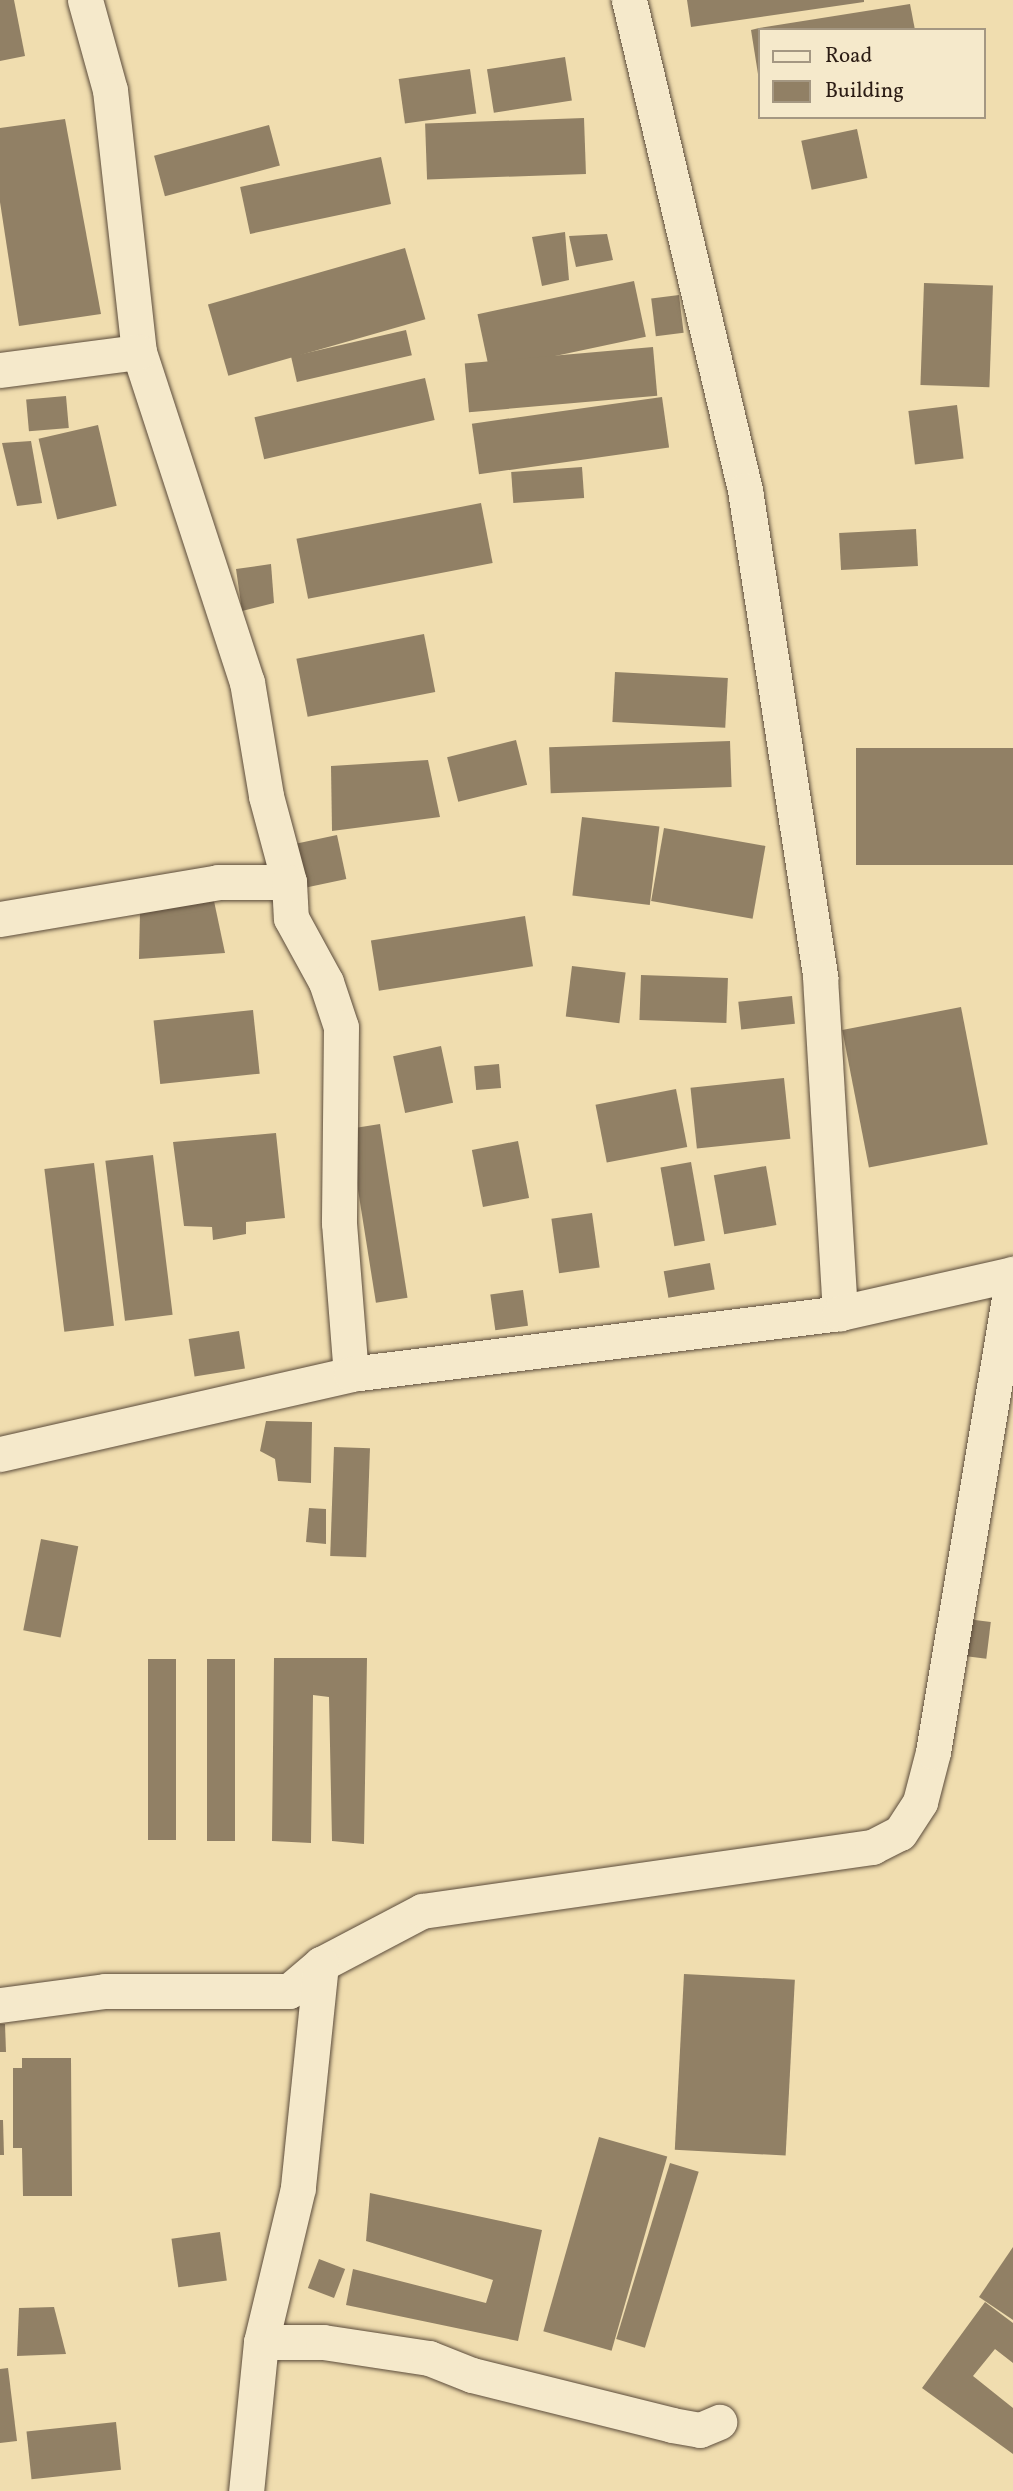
<!DOCTYPE html>
<style>
body{margin:0}
#map{position:relative;width:1013px;height:2491px;overflow:hidden;background:#f0ddaf;font-family:Vollkorn,serif}
div>[style]{position:absolute}
[style*='--x']{left:calc(var(--x)*1px);top:calc(var(--y)*1px);width:calc(var(--w)*1px);rotate:calc(var(--a)*1deg)}
.building>*{inset:0;background:#918065;transform-origin:0 0}
.roads{filter:drop-shadow(0 0 2px #5c4c3b) drop-shadow(0 0 2px #5c4c3b)}
.minor>*{height:35px;margin:-17.5px;padding:0 17.5px;transform-origin:17.5px;border-radius:17.5px;background:#f5e9cb}
span{translate:-50% -50%;white-space:nowrap;text-align:center;line-height:1.15;-webkit-text-stroke:5px #f5e9cb;paint-order:stroke}
.legend{position:absolute;left:758px;top:28px;width:228px;height:91px;box-sizing:border-box;background:#f5e9cb;border:2px solid #a49782;margin:0;padding:9px 12px;list-style:none;font-size:21px;color:#2b1c14}
.legend li{display:flex;align-items:center;gap:14px;height:35px}
.legend b{width:35px;border:2px solid #a49782}
</style>
<div id="map">
<div class="building">
<i style="clip-path:polygon(0 0,14px 0,25px 56px,0 61px)"></i>
<i style="clip-path:polygon(687px 0,864px 0,864px 2px,691px 27px)"></i>
<i style="clip-path:polygon(910px 4px,915px 30px,759px 30px,759px 28px)"></i>
<i style="clip-path:polygon(759px 28px,759px 73px,758px 74px,751px 30px)"></i>
<i style="left:565px;top:57px;width:44px;height:79px;rotate:81deg"></i>
<i style="left:470px;top:69px;width:45px;height:72px;rotate:82deg"></i>
<i style="left:584px;top:118px;width:56px;height:159px;rotate:88deg"></i>
<i style="clip-path:polygon(65px 119px,101px 314px,19px 326px,0 202px,0 128px)"></i>
<i style="left:269px;top:125px;width:42px;height:119px;rotate:75deg"></i>
<i style="left:857px;top:129px;width:50px;height:57px;rotate:78deg"></i>
<i style="left:381px;top:157px;width:48px;height:144px;rotate:78deg"></i>
<i style="clip-path:polygon(565px 232px,569px 280px,542px 286px,532px 237px)"></i>
<i style="clip-path:polygon(607px 234px,613px 260px,576px 267px,569px 236px)"></i>
<i style="left:405px;top:248px;width:74px;height:205px;rotate:74deg"></i>
<i style="left:634px;top:281px;width:57px;height:160px;rotate:78deg"></i>
<i style="left:924px;top:283px;width:69px;height:102px;rotate:2deg"></i>
<i style="left:679px;top:295px;width:38px;height:28px;rotate:83deg"></i>
<i style="left:406px;top:330px;width:26px;height:118px;rotate:77deg"></i>
<i style="left:653px;top:347px;width:49px;height:189px;rotate:85deg"></i>
<i style="left:425px;top:378px;width:43px;height:175px;rotate:77deg"></i>
<i style="left:66px;top:396px;width:32px;height:40px;rotate:85deg"></i>
<i style="left:662px;top:397px;width:51px;height:192px;rotate:82deg"></i>
<i style="left:957px;top:405px;width:54px;height:49px;rotate:83deg"></i>
<i style="left:98px;top:425px;width:83px;height:61px;rotate:77deg"></i>
<i style="clip-path:polygon(31px 441px,42px 503px,17px 506px,2px 443px)"></i>
<i style="left:582px;top:467px;width:31px;height:71px;rotate:86deg"></i>
<i style="left:481px;top:503px;width:61px;height:188px;rotate:79deg"></i>
<i style="left:916px;top:529px;width:37px;height:77px;rotate:87deg"></i>
<i style="clip-path:polygon(271px 564px,274px 603px,242px 611px,236px 569px)"></i>
<i style="left:424px;top:634px;width:59px;height:130px;rotate:79deg"></i>
<i style="left:615px;top:672px;width:113px;height:50px;rotate:3deg"></i>
<i style="left:516px;top:740px;width:46px;height:71px;rotate:76deg"></i>
<i style="left:730px;top:741px;width:46px;height:181px;rotate:88deg"></i>
<i style="left:1013px;top:748px;width:117px;height:157px;rotate:90deg"></i>
<i style="clip-path:polygon(428px 760px,440px 817px,332px 831px,331px 766px)"></i>
<i style="left:582px;top:817px;width:78px;height:79px;rotate:7deg"></i>
<i style="left:664px;top:828px;width:103px;height:74px;rotate:10deg"></i>
<i style="left:337px;top:835px;width:45px;height:41px;rotate:78deg"></i>
<i style="clip-path:polygon(214px 901px,225px 953px,139px 959px,140px 911px)"></i>
<i style="left:525px;top:916px;width:51px;height:156px;rotate:81deg"></i>
<i style="left:572px;top:966px;width:54px;height:51px;rotate:7deg"></i>
<i style="left:641px;top:975px;width:87px;height:45px;rotate:2deg"></i>
<i style="left:792px;top:996px;width:28px;height:54px;rotate:84deg"></i>
<i style="left:961px;top:1007px;width:140px;height:121px;rotate:79deg"></i>
<i style="left:253px;top:1010px;width:64px;height:100px;rotate:84deg"></i>
<i style="left:441px;top:1046px;width:58px;height:49px;rotate:78deg"></i>
<i style="left:499px;top:1064px;width:24px;height:25px;rotate:85deg"></i>
<i style="left:784px;top:1078px;width:61px;height:94px;rotate:84deg"></i>
<i style="left:676px;top:1089px;width:59px;height:82px;rotate:79deg"></i>
<i style="left:380px;top:1124px;width:176px;height:32px;rotate:81deg"></i>
<i style="clip-path:polygon(276px 1133px,285px 1218px,246px 1222px,246px 1234px,213px 1240px,212px 1227px,184px 1226px,173px 1142px)"></i>
<i style="left:518px;top:1141px;width:58px;height:47px;rotate:79deg"></i>
<i style="left:153px;top:1155px;width:161px;height:48px;rotate:83deg"></i>
<i style="left:691px;top:1162px;width:80px;height:31px;rotate:80deg"></i>
<i style="left:94px;top:1163px;width:164px;height:50px;rotate:83deg"></i>
<i style="left:766px;top:1166px;width:60px;height:53px;rotate:80deg"></i>
<i style="left:592px;top:1213px;width:55px;height:41px;rotate:82deg"></i>
<i style="left:710px;top:1263px;width:27px;height:47px;rotate:80deg"></i>
<i style="left:523px;top:1290px;width:36px;height:33px;rotate:82deg"></i>
<i style="left:239px;top:1331px;width:38px;height:51px;rotate:81deg"></i>
<i style="clip-path:polygon(266px 1421px,312px 1422px,311px 1483px,278px 1481px,275px 1459px,260px 1451px)"></i>
<i style="left:334px;top:1447px;width:36px;height:109px;rotate:2deg"></i>
<i style="clip-path:polygon(309px 1508px,326px 1509px,326px 1544px,306px 1542px)"></i>
<i style="left:41px;top:1539px;width:38px;height:93px;rotate:11deg"></i>
<i style="left:967px;top:1619px;width:24px;height:37px;rotate:7deg"></i>
<i style="clip-path:polygon(274px 1658px,367px 1658px,364px 1844px,332px 1841px,329px 1697px,313px 1695px,311px 1843px,272px 1841px)"></i>
<i style="left:148px;top:1659px;width:28px;height:181px"></i>
<i style="left:235px;top:1659px;width:182px;height:28px;rotate:90deg"></i>
<i style="left:684px;top:1974px;width:111px;height:176px;rotate:3deg"></i>
<i style="clip-path:polygon(0 2024px,5px 2024px,6px 2052px,0 2052px)"></i>
<i style="clip-path:polygon(22px 2058px,71px 2058px,72px 2196px,23px 2196px,22px 2148px,13px 2148px,13px 2068px,22px 2068px)"></i>
<i style="clip-path:polygon(0 2120px,3px 2120px,4px 2155px,0 2155px)"></i>
<i style="left:599px;top:2137px;width:71px;height:202px;rotate:16deg"></i>
<i style="left:670px;top:2163px;width:30px;height:184px;rotate:17deg"></i>
<i style="clip-path:polygon(370px 2193px,542px 2230px,518px 2341px,346px 2305px,353px 2269px,486px 2303px,493px 2280px,366px 2241px)"></i>
<i style="left:220px;top:2232px;width:49px;height:49px;rotate:82deg"></i>
<i style="clip-path:polygon(1013px 2247px,1013px 2320px,979px 2297px)"></i>
<i style="left:319px;top:2259px;width:28px;height:31px;rotate:21deg"></i>
<i style="clip-path:polygon(985px 2302px,1013px 2323px,1013px 2363px,995px 2349px,973px 2376px,1013px 2408px,1013px 2454px,922px 2388px)"></i>
<i style="clip-path:polygon(54px 2307px,66px 2354px,17px 2356px,19px 2308px)"></i>
<i style="clip-path:polygon(8px 2368px,17px 2441px,0 2443px,0 2369px)"></i>
<i style="left:116px;top:2422px;width:48px;height:90px;rotate:84deg"></i>
</div>
<div class="roads">
<div class="minor">
<i style="--x:85;--y:0;--w:93;--a:74.5"></i>
<i style="--x:110;--y:90;--w:264;--a:83.7"></i>
<i style="--x:139;--y:352;--w:347;--a:71.9"></i>
<i style="--x:247;--y:682;--w:116;--a:80.5"></i>
<i style="--x:266;--y:796;--w:89;--a:75"></i>
<i style="--x:629;--y:0;--w:504;--a:76.68"></i>
<i style="--x:745;--y:490;--w:493;--a:81.2"></i>
<i style="--x:820;--y:977;--w:337;--a:86.6"></i>
<i style="--x:0;--y:370;--w:140;--a:-7.4"></i>
<i style="--x:0;--y:919;--w:221;--a:-9.6"></i>
<i style="--x:218;--y:882;--w:71;--a:0"></i>
<i style="--x:289;--y:882;--w:36;--a:87"></i>
<i style="--x:291;--y:918;--w:73;--a:61.3"></i>
<i style="--x:326;--y:982;--w:47;--a:71.6"></i>
<i style="--x:341;--y:1027;--w:196;--a:90.6"></i>
<i style="--x:339;--y:1223;--w:151;--a:85.5"></i>
<i style="--x:0;--y:1454;--w:360;--a:-12.8"></i>
<i style="--x:351;--y:1374;--w:493;--a:-7.1"></i>
<i style="--x:840;--y:1313;--w:173;--a:-12.7"></i>
<i style="--x:321;--y:1964;--w:114;--a:-27.7"></i>
<i style="--x:422;--y:1911;--w:455;--a:-8.1"></i>
<i style="--x:872;--y:1847;--w:31;--a:-27"></i>
<i style="--x:900;--y:1833;--w:37;--a:-57"></i>
<i style="--x:920;--y:1802;--w:52;--a:-75.4"></i>
<i style="--x:933;--y:1752;--w:485;--a:-80.5"></i>
<i style="--x:0;--y:2005;--w:106;--a:-7.6"></i>
<i style="--x:105;--y:1991;--w:184;--a:0"></i>
<i style="--x:289;--y:1991;--w:42;--a:-40.2"></i>
<i style="--x:321;--y:1964;--w:225;--a:95.9"></i>
<i style="--x:298;--y:2188;--w:158;--a:103.5"></i>
<i style="--x:261;--y:2342;--w:150;--a:95.7"></i>
<i style="--x:261;--y:2342;--w:62;--a:0"></i>
<i style="--x:323;--y:2342;--w:107;--a:8.6"></i>
<i style="--x:429;--y:2358;--w:46;--a:21.6"></i>
<i style="--x:472;--y:2375;--w:206;--a:14"></i>
<i style="--x:672;--y:2425;--w:28;--a:10"></i>
<i style="--x:700;--y:2430;--w:21;--a:-23"></i>
</div>
</div>
<ul class="legend">
<li><b style="height:9px;background:#f5e9cb"></b>Road</li>
<li><b style="height:19px;background:#918065"></b>Building</li>
</ul>
</div>
